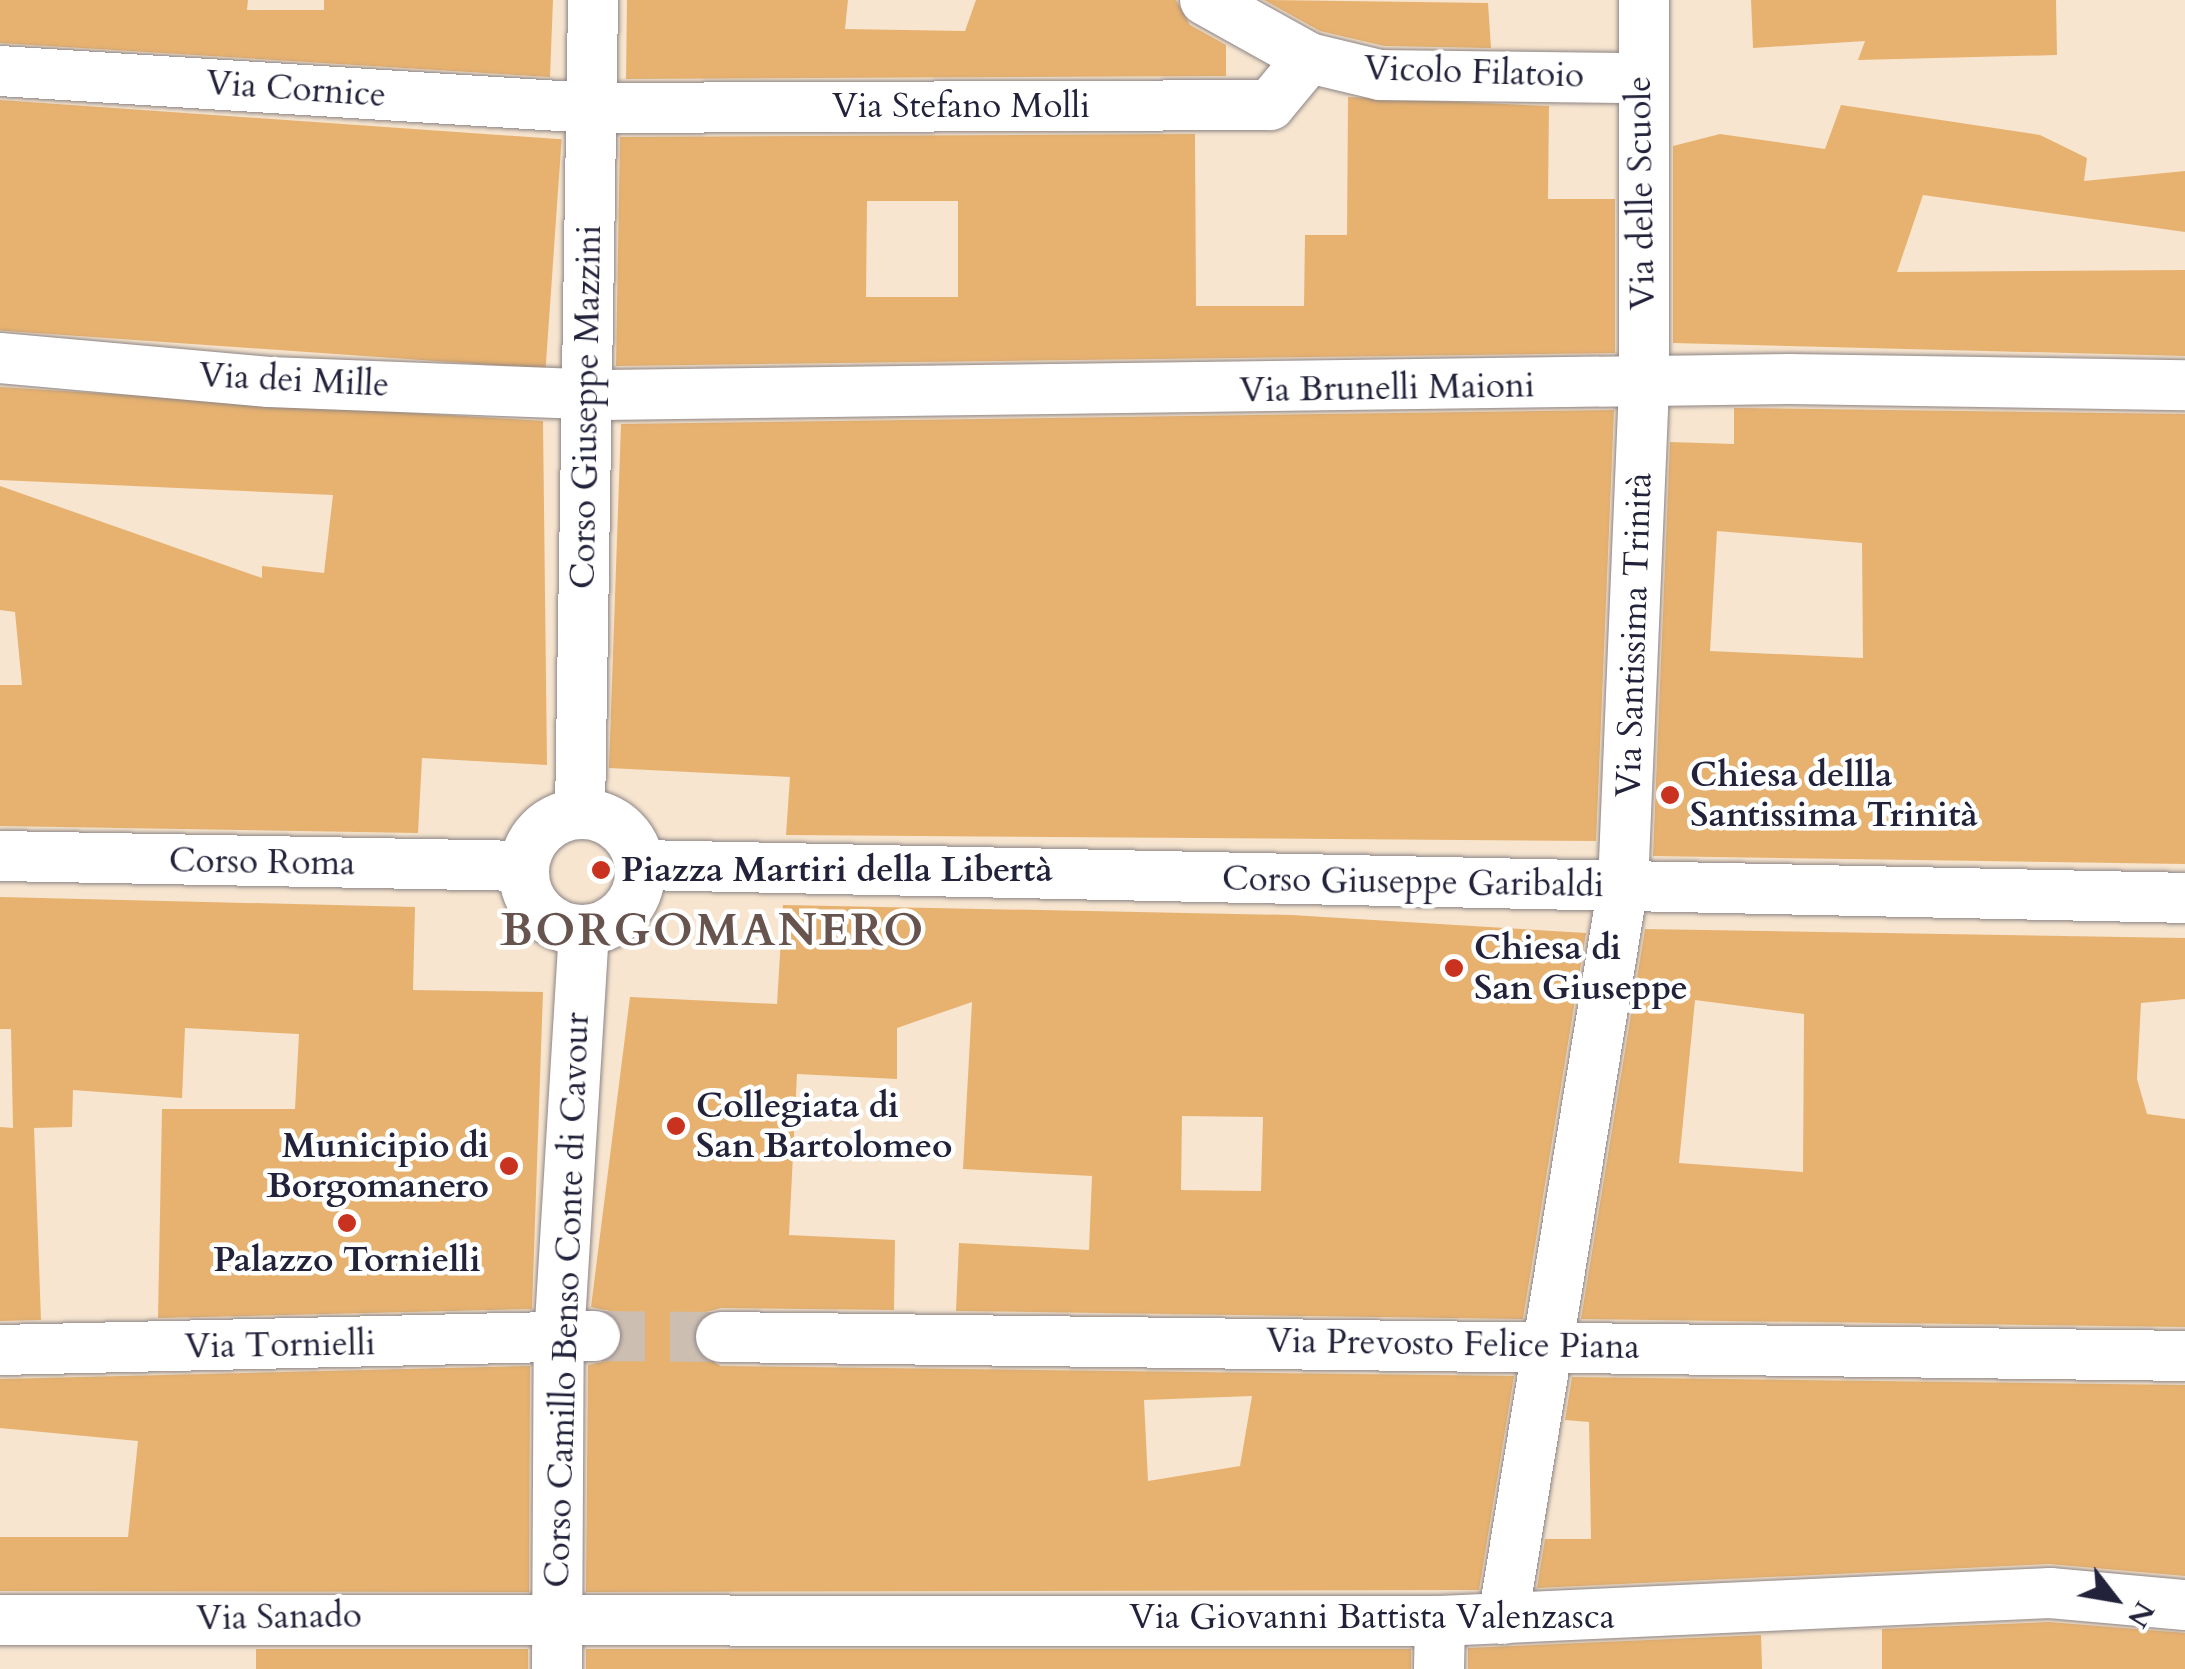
<!DOCTYPE html>
<meta charset="utf-8">
<style>
body{margin:0}
#map{position:relative;width:2185px;height:1669px;overflow:hidden;background:#f7e5cf;font-family:Cardo,serif}
div>[style]{position:absolute}
[style*='--x']{left:calc(var(--x)*1px);top:calc(var(--y)*1px);width:calc(var(--w)*1px);rotate:calc(var(--a)*1deg)}
.building>*{inset:0;background:#e7b270;transform-origin:0 0}
.street-tunnel>*{height:50px;margin-top:-25px;transform-origin:0;background:repeating-linear-gradient(90deg,#ccbeb1 0 50px,transparent 0 75px)}
.roads{filter:drop-shadow(0 0 2px #8c8485) drop-shadow(0 0 2px #8c8485)}
.street>*{height:50px;margin:-25px;padding:0 25px;transform-origin:25px;border-radius:25px;background:#fff}
.street>.ring{margin:-25px;padding:0;box-sizing:content-box;background:none;border:50px solid #fff;border-radius:50%}
.dots>*{width:28px;height:28px;translate:-50% -50%;box-sizing:border-box;border:5px solid #fff;border-radius:50%}
span{translate:-50% -50%;white-space:nowrap;text-align:center;line-height:1.15;-webkit-text-stroke:9px #fff;paint-order:stroke}
.street-label{font-size:35px;color:#22223b}
.poi-label{font-size:35px;color:#22223b;font-weight:700}
.left{translate:0 -50%;text-align:left}
.right{translate:-100% -50%;text-align:right}
.district-label{font-size:45px;color:#67544e;font-weight:700;letter-spacing:2.5px}
.north{position:absolute;left:2065px;top:1549px;width:100px;height:100px;-webkit-text-stroke:8px #fff;paint-order:stroke;rotate:121deg;font-size:28px;font-weight:700;line-height:40px;text-align:center;color:#22223b}
.north::after{content:'';display:block;margin:auto;width:35px;height:45px;background:#22223b;clip-path:polygon(50% 0,100% 100%,50% 72%,0 100%)}
</style>
<div id="map">
<div class="building">
<i style="clip-path:polygon(0 0,248px 0,247px 10px,324px 10px,324px 0,553px 0,550px 77px,0 43px)"></i>
<i style="clip-path:polygon(627px 0,848px 0,845px 29px,965px 31px,976px 0,1176px 0,1190px 25px,1226px 45px,1226px 76px,626px 79px)"></i>
<i style="clip-path:polygon(1264px 0,1488px 3px,1491px 48px,1384px 46px,1320px 31px)"></i>
<i style="clip-path:polygon(1751px 0,2056px 0,2057px 55px,1858px 60px,1865px 41px,1753px 48px)"></i>
<i style="clip-path:polygon(evenodd,1348px 97px,1549px 106px,1548px 199px,1615px 199px,1615px 353px,616px 366px,620px 137px,1195px 134px,1196px 306px,1304px 306px,1305px 235px,1347px 235px,1348px 97px,867px 201px,958px 201px,958px 297px,866px 297px,867px 201px)"></i>
<i style="left:0;top:100px;width:563px;height:230px;rotate:4deg"></i>
<i style="clip-path:polygon(1841px 105px,2040px 135px,2087px 158px,2084px 181px,2185px 171px,2185px 232px,1923px 195px,1897px 272px,2185px 270px,2185px 356px,1673px 343px,1673px 146px,1720px 134px,1825px 149px)"></i>
<i style="clip-path:polygon(0 387px,543px 421px,547px 765px,422px 758px,418px 833px,0 826px,0 685px,22px 685px,15px 612px,0 610px,0 486px,262px 578px,262px 566px,324px 573px,333px 495px,0 480px)"></i>
<i style="clip-path:polygon(evenodd,1734px 408px,2185px 414px,2185px 864px,1653px 856px,1670px 442px,1734px 444px,1734px 408px,1717px 531px,1862px 543px,1863px 658px,1710px 651px,1717px 531px)"></i>
<i style="clip-path:polygon(1614px 410px,1596px 841px,786px 835px,790px 777px,609px 768px,621px 424px)"></i>
<i style="clip-path:polygon(0 897px,415px 907px,413px 990px,543px 992px,532px 1309px,158px 1318px,162px 1109px,295px 1109px,299px 1034px,185px 1028px,182px 1098px,73px 1090px,72px 1127px,34px 1128px,41px 1320px,0 1321px,0 1127px,13px 1128px,11px 1029px,0 1029px)"></i>
<i style="clip-path:polygon(evenodd,783px 905px,1291px 915px,1586px 933px,1523px 1319px,956px 1311px,959px 1243px,1089px 1250px,1092px 1176px,963px 1169px,972px 1002px,897px 1028px,897px 1079px,797px 1074px,789px 1235px,895px 1240px,894px 1310px,721px 1308px,706px 1312px,692px 1336px,696px 1352px,721px 1366px,1514px 1376px,1479px 1590px,586px 1592px,588px 1365px,611px 1360px,624px 1336px,610px 1311px,591px 1307px,630px 997px,777px 1004px,783px 905px,1182px 1116px,1263px 1117px,1261px 1191px,1181px 1190px,1182px 1116px,783px 905px,1252px 1396px,1240px 1466px,1148px 1481px,1144px 1400px,1252px 1396px)"></i>
<i style="clip-path:polygon(evenodd,1645px 929px,2185px 938px,2185px 999px,2141px 1003px,2137px 1079px,2147px 1114px,2185px 1119px,2185px 1327px,1581px 1319px,1645px 929px,1695px 1000px,1804px 1014px,1803px 1172px,1679px 1163px,1695px 1000px)"></i>
<i style="clip-path:polygon(530px 1366px,529px 1592px,0 1591px,0 1537px,128px 1537px,138px 1441px,0 1428px,0 1379px)"></i>
<i style="clip-path:polygon(1572px 1377px,2185px 1385px,2185px 1576px,2049px 1564px,1537px 1588px,1545px 1539px,1591px 1539px,1589px 1422px,1565px 1420px)"></i>
<i style="clip-path:polygon(2049px 1622px,2185px 1633px,2185px 1669px,1882px 1669px,1882px 1629px)"></i>
<i style="clip-path:polygon(1761px 1635px,1762px 1669px,1468px 1669px,1468px 1648px)"></i>
<i style="left:256px;top:1649px;width:272px;height:20px"></i>
<i style="left:586px;top:1649px;width:825px;height:20px"></i>
</div>
<div class="street-tunnel">
<i style="--x:595;--y:1336;--w:126;--a:0.5"></i>
</div>
<div class="roads">
<div class="street">
<i style="--x:1205;--y:0;--w:119;--a:29.1"></i>
<i style="--x:1309;--y:58;--w:73;--a:13.5"></i>
<i style="--x:1380;--y:75;--w:259;--a:0.7"></i>
<i style="--x:0;--y:71;--w:593;--a:3.58"></i>
<i style="--x:592;--y:108;--w:678;--a:-0.25"></i>
<i style="--x:1270;--y:105;--w:61;--a:-50.3"></i>
<i style="--x:0;--y:358;--w:270;--a:5.1"></i>
<i style="--x:269;--y:382;--w:335;--a:2.2"></i>
<i style="--x:604;--y:395;--w:1185;--a:-0.77"></i>
<i style="--x:1789;--y:379;--w:396;--a:0.9"></i>
<i style="--x:580;--y:813;--w:813;--a:-89.08"></i>
<i class="ring" style="left:524px;top:814px;width:66px;height:66px"></i>
<i style="--x:0;--y:856;--w:524;--a:1.09"></i>
<i style="--x:641;--y:865;--w:1544;--a:1.22"></i>
<i style="--x:721;--y:1337;--w:1464;--a:0.74"></i>
<i style="--x:0;--y:1350;--w:595;--a:-1.35"></i>
<i style="--x:1503;--y:1619;--w:744;--a:-80.71"></i>
<i style="--x:1623;--y:885;--w:500;--a:-87.59"></i>
<i style="--x:1644;--y:385;--w:385;--a:-90"></i>
<i style="--x:0;--y:1620;--w:1440;--a:0.04"></i>
<i style="--x:1440;--y:1621;--w:611;--a:-2.63"></i>
<i style="--x:2050;--y:1593;--w:136;--a:5.1"></i>
<i style="--x:557;--y:1669;--w:330;--a:-89.7"></i>
<i style="--x:559;--y:1339;--w:409;--a:-86.5"></i>
<i style="--x:1439;--y:1669;--w:48;--a:-88.8"></i>
</div>
</div>
<div class="dots">
<i style="left:1670px;top:795px;background:#c8321e"></i>
<i style="left:601px;top:870px;background:#c8321e"></i>
<i style="left:1454px;top:968px;background:#c8321e"></i>
<i style="left:676px;top:1126px;background:#c8321e"></i>
<i style="left:509px;top:1166px;background:#c8321e"></i>
<i style="left:347px;top:1223px;background:#c8321e"></i>
</div>
<div class="street-label">
<span style="left:1474px;top:72px;rotate:2deg">Vicolo Filatoio</span>
<span style="left:296px;top:89px;rotate:4deg">Via Cornice</span>
<span style="left:961px;top:106px">Via Stefano Molli</span>
<span style="left:1641px;top:193px;rotate:-91deg">Via delle Scuole</span>
<span style="left:294px;top:380px;rotate:3deg">Via dei Mille</span>
<span style="left:1387px;top:388px;rotate:-1deg">Via Brunelli Maioni</span>
<span style="left:586px;top:407px;rotate:-89deg">Corso Giuseppe Mazzini</span>
<span style="left:1634px;top:635px;rotate:-88deg">Via Santissima Trinità</span>
<span style="left:262px;top:862px;rotate:1deg">Corso Roma</span>
<span style="left:1413px;top:882px;rotate:1deg">Corso Giuseppe Garibaldi</span>
<span style="left:567px;top:1300px;rotate:-88deg">Corso Camillo Benso Conte di Cavour</span>
<span style="left:1453px;top:1344px;rotate:1deg">Via Prevosto Felice Piana</span>
<span style="left:280px;top:1345px;rotate:-1deg">Via Tornielli</span>
<span style="left:279px;top:1617px;rotate:-1deg">Via Sanado</span>
<span style="left:1372px;top:1617px">Via Giovanni Battista Valenzasca</span>
</div>
<div class="poi-label">
<span class="left" style="left:1690px;top:795px">Chiesa dellla<br>Santissima Trinità</span>
<span class="left" style="left:621px;top:870px">Piazza Martiri della Libertà</span>
<span class="left" style="left:1474px;top:968px">Chiesa di<br>San Giuseppe</span>
<span class="left" style="left:696px;top:1126px">Collegiata di<br>San Bartolomeo</span>
<span class="right" style="left:489px;top:1166px">Municipio di<br>Borgomanero</span>
<span style="left:347px;top:1260px">Palazzo Tornielli</span>
</div>
<div class="district-label">
<span style="left:713px;top:931px">BORGOMANERO</span>
</div>
<div class="north">N</div>
</div>
